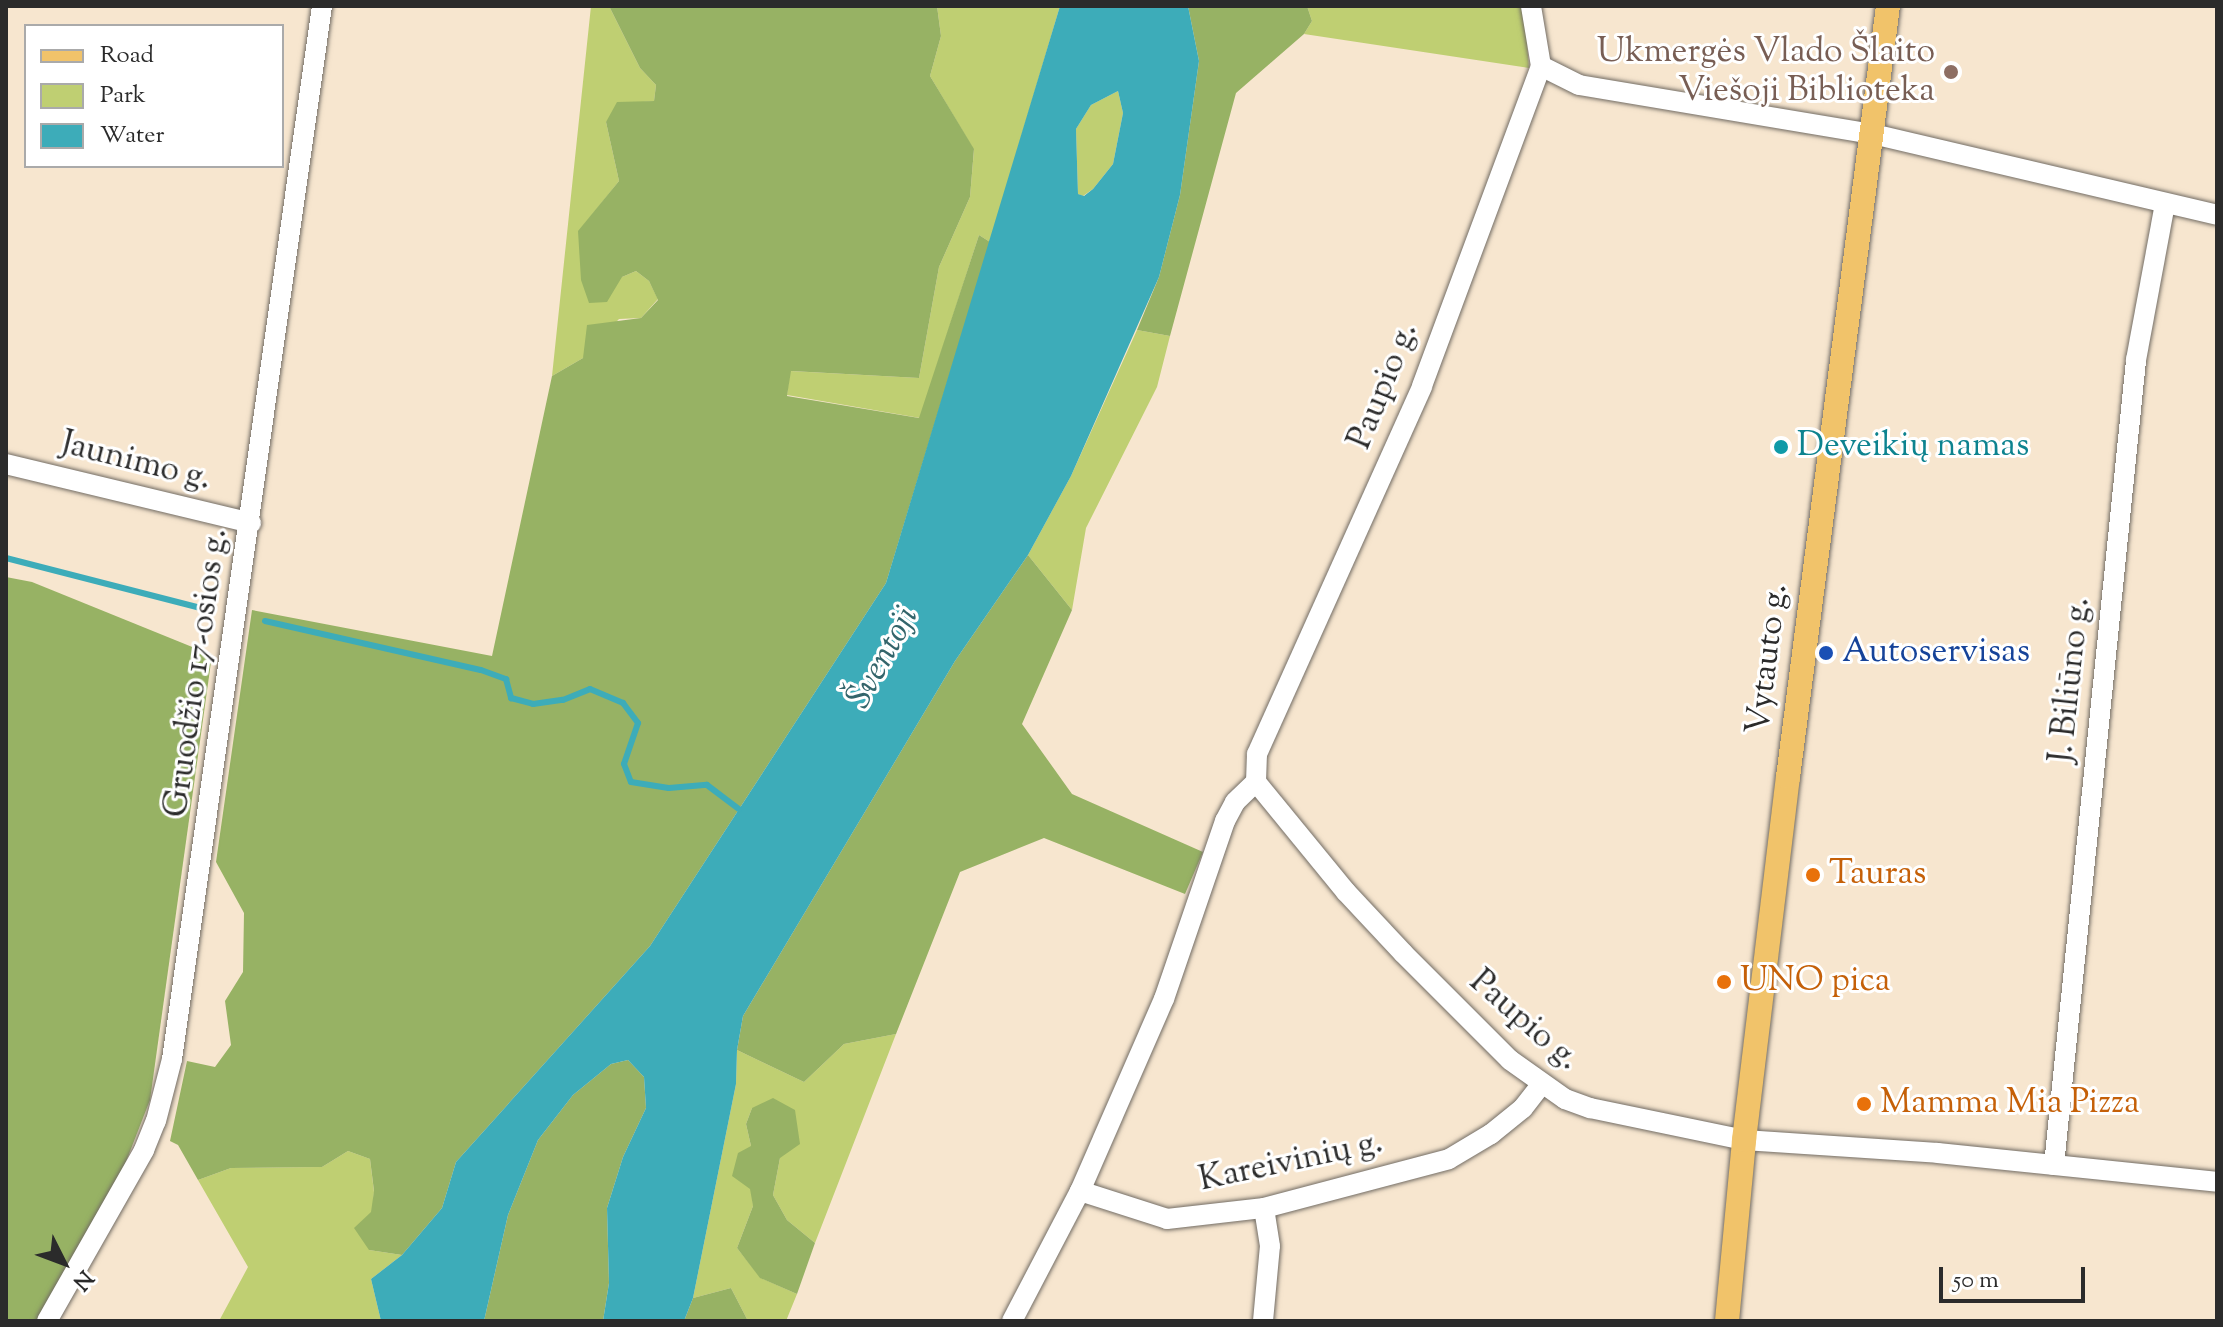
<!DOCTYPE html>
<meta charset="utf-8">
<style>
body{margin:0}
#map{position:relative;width:2223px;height:1327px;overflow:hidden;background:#f7e6cf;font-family:"Sorts Mill Goudy",serif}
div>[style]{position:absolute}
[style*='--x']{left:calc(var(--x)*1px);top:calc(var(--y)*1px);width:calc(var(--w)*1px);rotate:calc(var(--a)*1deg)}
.green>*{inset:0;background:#bfcf72}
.forest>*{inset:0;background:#97b264}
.water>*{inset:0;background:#3dacb9}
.stream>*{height:6px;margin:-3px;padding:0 3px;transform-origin:3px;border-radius:3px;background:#3dacb9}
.roads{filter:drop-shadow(0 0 2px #726c64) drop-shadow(0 0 2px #726c64)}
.minor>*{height:20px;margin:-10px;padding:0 10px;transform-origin:10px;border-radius:10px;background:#fff}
.major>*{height:24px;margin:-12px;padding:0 12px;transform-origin:12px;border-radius:12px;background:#f1c36a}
.dots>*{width:22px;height:22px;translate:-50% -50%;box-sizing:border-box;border:4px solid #fff;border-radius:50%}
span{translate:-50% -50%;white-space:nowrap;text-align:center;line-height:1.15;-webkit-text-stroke:6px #fff;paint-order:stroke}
.education-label{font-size:34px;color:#785e54}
.right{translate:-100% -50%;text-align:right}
.street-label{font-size:34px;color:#2b2b2b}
.culture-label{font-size:34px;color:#0d838f}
.left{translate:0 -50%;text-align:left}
.transit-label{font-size:34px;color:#164399}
.food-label{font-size:34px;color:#c56008}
.water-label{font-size:36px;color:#33656b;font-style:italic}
.frame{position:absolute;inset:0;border:8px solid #2b2b2b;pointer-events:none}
.legend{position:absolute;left:24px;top:24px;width:260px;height:144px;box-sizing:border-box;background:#fff;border:2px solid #aaa;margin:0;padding:10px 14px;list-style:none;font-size:24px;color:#2b2b2b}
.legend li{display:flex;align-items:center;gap:16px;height:40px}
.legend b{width:40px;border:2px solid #aaa}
.north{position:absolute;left:24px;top:1223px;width:80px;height:80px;-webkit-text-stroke:6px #fff;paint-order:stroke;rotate:132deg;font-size:22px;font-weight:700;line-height:32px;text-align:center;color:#2b2b2b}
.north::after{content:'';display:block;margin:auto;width:28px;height:36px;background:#2b2b2b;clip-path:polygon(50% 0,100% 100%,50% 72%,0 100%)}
.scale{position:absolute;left:1939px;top:1267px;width:146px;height:36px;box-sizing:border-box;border:4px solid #2b2b2b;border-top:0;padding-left:10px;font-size:24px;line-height:28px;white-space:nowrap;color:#2b2b2b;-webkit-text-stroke:6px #fff;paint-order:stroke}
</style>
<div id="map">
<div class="green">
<i style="clip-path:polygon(591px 6px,609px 6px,640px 68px,656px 85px,654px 101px,643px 102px,606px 122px,619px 181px,579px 231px,622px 277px,636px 271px,649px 281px,658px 299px,641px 318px,619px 319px,583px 358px,552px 376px)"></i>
<i style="clip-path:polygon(937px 6px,1060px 6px,990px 242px,979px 235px,920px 418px,787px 395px,790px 371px,919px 378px,939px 267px,970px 197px,974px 150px,930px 76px,941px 36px)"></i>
<i style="clip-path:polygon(1307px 6px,1524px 6px,1529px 68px,1304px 34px,1312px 21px)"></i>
<i style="clip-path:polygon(1118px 91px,1123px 113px,1113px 164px,1093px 189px,1083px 196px,1078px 194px,1076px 129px,1091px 105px)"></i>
<i style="clip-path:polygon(1137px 330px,1170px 336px,1157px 387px,1086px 528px,1072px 610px,1028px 555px,1071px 476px)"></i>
<i style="clip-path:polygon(896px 1034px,815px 1243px,787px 1220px,773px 1195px,780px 1158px,752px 1108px,746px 1124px,751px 1146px,753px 1206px,737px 1248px,761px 1278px,797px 1294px,786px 1321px,748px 1321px,731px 1288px,693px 1298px,736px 1084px,737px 1050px,804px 1082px,844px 1044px)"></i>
<i style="clip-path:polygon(348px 1151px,370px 1159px,374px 1192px,369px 1250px,402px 1255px,371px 1279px,381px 1321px,219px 1321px,248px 1267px,198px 1180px,231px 1168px,322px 1167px)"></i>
</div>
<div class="forest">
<i style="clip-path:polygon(609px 6px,937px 6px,941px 36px,930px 76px,974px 149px,970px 197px,939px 267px,919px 378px,791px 371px,787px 396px,919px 418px,979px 235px,990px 242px,886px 583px,650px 946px,456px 1162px,442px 1208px,402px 1255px,369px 1250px,354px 1228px,371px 1212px,374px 1191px,370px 1159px,348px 1151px,322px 1167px,231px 1168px,198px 1180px,178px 1145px,170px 1141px,187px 1061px,215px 1067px,231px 1045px,225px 1001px,243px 972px,244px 913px,216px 862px,252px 610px,492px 656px,552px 376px,583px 358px,587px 325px,641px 318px,658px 300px,649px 281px,636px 271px,622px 277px,607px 302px,589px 303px,581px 280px,578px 231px,619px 181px,606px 122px,617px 102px,654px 101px,656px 85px,640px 68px)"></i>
<i style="clip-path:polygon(1188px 6px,1307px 6px,1312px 21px,1304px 34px,1236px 93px,1170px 336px,1137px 330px,1159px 277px,1180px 195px,1199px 61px)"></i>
<i style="clip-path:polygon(1028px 555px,1072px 610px,1022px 724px,1072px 794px,1203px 852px,1185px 894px,1044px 838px,960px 872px,896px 1034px,844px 1044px,804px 1082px,737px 1050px,743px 1016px,955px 661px)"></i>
<i style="clip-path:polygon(6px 577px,32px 582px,212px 655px,150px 1100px,122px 1172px,38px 1321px,6px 1321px)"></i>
<i style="clip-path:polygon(628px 1060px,644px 1077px,646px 1108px,623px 1157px,607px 1208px,609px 1283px,603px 1321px,484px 1321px,508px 1215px,538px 1140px,573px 1095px,611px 1064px)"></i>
<i style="clip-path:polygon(773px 1098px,795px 1110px,800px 1144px,780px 1158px,773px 1195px,787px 1220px,815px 1243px,797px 1294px,760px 1278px,737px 1248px,753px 1206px,750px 1189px,732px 1176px,738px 1153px,751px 1146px,746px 1124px,752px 1108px)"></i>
<i style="clip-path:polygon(731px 1288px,748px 1321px,684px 1321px,693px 1298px)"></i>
</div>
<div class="water">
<i style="clip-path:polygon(evenodd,1060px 6px,1188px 6px,1199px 61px,1180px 195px,1159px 277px,1071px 476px,1028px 555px,955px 661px,743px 1016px,737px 1050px,736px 1084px,693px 1298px,684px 1321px,603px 1321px,609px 1283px,607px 1208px,623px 1157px,646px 1108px,644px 1077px,628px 1060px,611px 1064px,573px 1095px,538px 1140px,508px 1215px,484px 1321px,381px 1321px,371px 1279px,402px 1255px,442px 1208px,456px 1162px,650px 946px,886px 583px,1060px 6px,1118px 91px,1123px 113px,1113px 164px,1093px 189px,1084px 196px,1078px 194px,1076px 129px,1091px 105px,1118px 91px)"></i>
</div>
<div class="stream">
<i style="--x:6;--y:558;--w:201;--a:14.4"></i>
<i style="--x:265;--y:621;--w:221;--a:12.8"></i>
<i style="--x:481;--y:670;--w:27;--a:20"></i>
<i style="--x:506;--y:679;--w:20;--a:75"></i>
<i style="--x:511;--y:698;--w:23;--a:15"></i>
<i style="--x:533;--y:704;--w:30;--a:-8"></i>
<i style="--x:563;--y:700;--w:29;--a:-22"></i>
<i style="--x:590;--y:689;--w:36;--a:23"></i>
<i style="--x:623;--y:703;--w:25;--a:53"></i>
<i style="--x:638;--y:723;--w:43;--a:108.9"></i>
<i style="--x:624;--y:764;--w:19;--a:69"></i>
<i style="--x:631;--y:782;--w:38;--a:9"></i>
<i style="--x:669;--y:788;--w:38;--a:-5"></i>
<i style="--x:707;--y:785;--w:40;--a:37"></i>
</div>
<div class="roads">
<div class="minor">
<i style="--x:1541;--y:66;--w:42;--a:26.6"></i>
<i style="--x:1579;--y:85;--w:298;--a:9.5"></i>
<i style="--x:1873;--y:134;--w:353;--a:13.2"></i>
<i style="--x:6;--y:464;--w:252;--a:13.5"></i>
<i style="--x:1256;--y:782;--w:142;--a:50.7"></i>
<i style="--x:1346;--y:892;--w:83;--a:46.9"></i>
<i style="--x:1403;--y:953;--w:151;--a:45"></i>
<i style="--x:1510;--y:1060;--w:67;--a:35.3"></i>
<i style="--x:1565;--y:1099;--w:27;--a:20"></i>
<i style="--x:1590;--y:1108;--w:157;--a:11.7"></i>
<i style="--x:1744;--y:1140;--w:194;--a:3.8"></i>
<i style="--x:1938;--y:1153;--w:281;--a:5.9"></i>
<i style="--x:2054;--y:1165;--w:809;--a:-84.18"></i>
<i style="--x:2136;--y:360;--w:159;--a:-79.5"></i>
<i style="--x:1080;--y:1191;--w:91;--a:17.8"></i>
<i style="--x:1167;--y:1219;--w:98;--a:-6.5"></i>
<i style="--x:1264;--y:1208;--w:191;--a:-14.8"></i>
<i style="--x:1449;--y:1159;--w:49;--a:-30.8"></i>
<i style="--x:1491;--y:1134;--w:41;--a:-39.1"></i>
<i style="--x:1523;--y:1108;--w:29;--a:-52"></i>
<i style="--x:47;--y:1321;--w:197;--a:-60.4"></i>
<i style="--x:144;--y:1150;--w:31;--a:-68"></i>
<i style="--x:156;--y:1121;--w:64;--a:-75.5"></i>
<i style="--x:172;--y:1059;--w:1064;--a:-81.89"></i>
<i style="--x:1012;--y:1321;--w:147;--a:-62.4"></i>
<i style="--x:1080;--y:1191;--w:210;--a:-66.4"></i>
<i style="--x:1164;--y:999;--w:188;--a:-71.1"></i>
<i style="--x:1225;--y:821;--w:21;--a:-62"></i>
<i style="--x:1235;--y:802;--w:29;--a:-44"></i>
<i style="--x:1256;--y:782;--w:28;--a:-88"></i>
<i style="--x:1257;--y:754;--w:403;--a:-65.8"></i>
<i style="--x:1422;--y:386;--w:341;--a:-69.6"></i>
<i style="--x:1541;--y:66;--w:61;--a:-99.5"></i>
<i style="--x:1263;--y:1321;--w:75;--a:-84.7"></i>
<i style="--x:1270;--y:1246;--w:38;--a:-99"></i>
</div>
<div class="major">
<i style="--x:1727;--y:1321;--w:182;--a:-84.6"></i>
<i style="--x:1744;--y:1140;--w:366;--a:-83.1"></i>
<i style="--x:1788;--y:777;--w:777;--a:-82.61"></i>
</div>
</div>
<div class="dots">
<i style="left:1951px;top:72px;background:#8d6e63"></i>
<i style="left:1781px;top:447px;background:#0f9aa8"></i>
<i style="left:1826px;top:653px;background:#1a4fb4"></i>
<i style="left:1813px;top:875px;background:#e8710a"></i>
<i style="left:1724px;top:982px;background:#e8710a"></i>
<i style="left:1864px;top:1104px;background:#e8710a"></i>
</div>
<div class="education-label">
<span class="right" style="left:1935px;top:72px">Ukmergės Vlado Šlaito<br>Viešoji Biblioteka</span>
</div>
<div class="street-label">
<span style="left:1384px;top:386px;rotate:-68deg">Paupio g.</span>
<span style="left:136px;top:462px;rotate:14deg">Jaunimo g.</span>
<span style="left:1768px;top:659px;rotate:-83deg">Vytauto g.</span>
<span style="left:197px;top:673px;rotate:-82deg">Gruodžio 17-osios g.</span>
<span style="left:2071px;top:680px;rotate:-84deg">J. Biliūno g.</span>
<span style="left:1524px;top:1021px;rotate:41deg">Paupio g.</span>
<span style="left:1291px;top:1162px;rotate:-12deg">Kareivinių g.</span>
</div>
<div class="culture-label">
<span class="left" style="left:1797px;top:447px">Deveikių namas</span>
</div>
<div class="transit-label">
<span class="left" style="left:1842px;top:653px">Autoservisas</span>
</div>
<div class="food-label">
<span class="left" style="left:1829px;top:875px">Tauras</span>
<span class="left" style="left:1740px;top:982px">UNO pica</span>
<span class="left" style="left:1880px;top:1104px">Mamma Mia Pizza</span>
</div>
<div class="water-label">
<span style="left:884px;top:658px;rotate:-61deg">Šventoji</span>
</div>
<div class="frame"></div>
<ul class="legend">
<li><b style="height:10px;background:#f1c36a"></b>Road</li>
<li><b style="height:22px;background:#bfcf72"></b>Park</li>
<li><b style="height:22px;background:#3dacb9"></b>Water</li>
</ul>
<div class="north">N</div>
<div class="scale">50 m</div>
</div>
